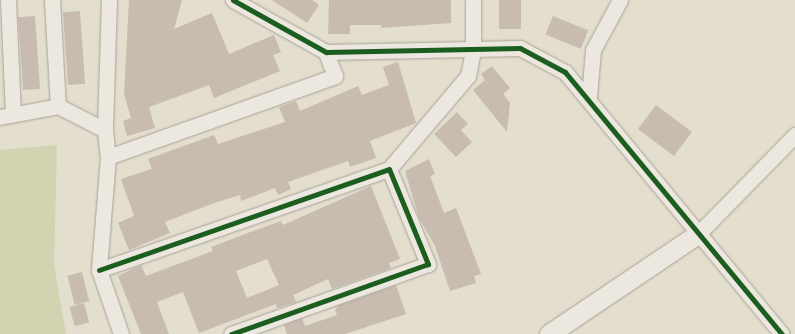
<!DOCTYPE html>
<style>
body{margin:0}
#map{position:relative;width:795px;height:334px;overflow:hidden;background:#e3dece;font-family:Lora,serif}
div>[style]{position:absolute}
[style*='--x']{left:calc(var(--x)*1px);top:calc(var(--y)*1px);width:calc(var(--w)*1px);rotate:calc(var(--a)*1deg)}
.green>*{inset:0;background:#d1d3b1}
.building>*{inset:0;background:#c7bcaf;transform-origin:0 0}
.roads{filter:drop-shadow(0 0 1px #a8a397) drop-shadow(0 0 1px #a8a397)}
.minor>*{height:15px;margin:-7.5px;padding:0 7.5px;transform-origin:7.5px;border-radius:7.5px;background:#ece8df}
.tertiary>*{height:19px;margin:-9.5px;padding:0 9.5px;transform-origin:9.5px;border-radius:9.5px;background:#ece8df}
.cycleway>*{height:5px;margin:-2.5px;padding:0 2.5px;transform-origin:2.5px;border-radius:2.5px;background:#1b5e20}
span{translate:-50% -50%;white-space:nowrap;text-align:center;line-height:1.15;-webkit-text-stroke:3px #f4ecd5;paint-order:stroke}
</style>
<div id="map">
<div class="green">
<i style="clip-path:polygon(57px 145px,54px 265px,66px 334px,0 334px,0 150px)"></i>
</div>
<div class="building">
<i style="clip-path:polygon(129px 0,182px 0,174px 29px,212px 13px,229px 54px,274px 35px,281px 52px,273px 55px,280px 71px,214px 98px,209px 85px,149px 107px,155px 128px,127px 136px,123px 121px,131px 118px,124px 94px)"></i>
<i style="clip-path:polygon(272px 0,312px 0,319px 5px,307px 23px)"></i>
<i style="clip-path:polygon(329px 0,451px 0,451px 23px,381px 28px,381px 25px,350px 25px,350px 34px,328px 34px)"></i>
<i style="left:499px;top:0;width:22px;height:29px"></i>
<i style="left:80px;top:11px;width:73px;height:17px;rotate:86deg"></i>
<i style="left:35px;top:16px;width:73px;height:17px;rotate:86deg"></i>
<i style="left:553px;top:16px;width:38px;height:20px;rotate:22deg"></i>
<i style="clip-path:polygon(398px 62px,416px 123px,370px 141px,376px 158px,350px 167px,348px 161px,288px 182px,291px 189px,278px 195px,275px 188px,241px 201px,240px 195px,214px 203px,165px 222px,170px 233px,129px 250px,118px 223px,134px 216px,121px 179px,152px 169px,148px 159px,214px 135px,218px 144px,285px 122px,279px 107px,296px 101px,300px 111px,358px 86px,362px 95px,389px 85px,383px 67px)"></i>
<i style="clip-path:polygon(492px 66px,510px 88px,503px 94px,510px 103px,507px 132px,473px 90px,485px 80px,481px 74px)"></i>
<i style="left:656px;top:105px;width:45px;height:30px;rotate:37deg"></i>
<i style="clip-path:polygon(457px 112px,468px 124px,461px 130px,472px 142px,456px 157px,434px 134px)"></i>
<i style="clip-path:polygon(429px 159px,435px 174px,430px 176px,444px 213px,456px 208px,481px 274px,474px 276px,476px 283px,450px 291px,435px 246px,419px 218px,405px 171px)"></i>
<i style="clip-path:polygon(evenodd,371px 186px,400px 259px,389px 263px,391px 268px,332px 289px,328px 279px,293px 295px,296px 302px,277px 308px,276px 304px,199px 333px,183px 292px,157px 302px,169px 334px,141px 334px,118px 276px,141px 265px,146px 276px,213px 251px,211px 247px,237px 237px,281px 221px,283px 225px,371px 186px,267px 259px,279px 285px,247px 298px,236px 271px,267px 259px)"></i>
<i style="left:82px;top:272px;width:30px;height:15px;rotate:76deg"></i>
<i style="clip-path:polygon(396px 285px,406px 314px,345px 334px,287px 334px,284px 325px,302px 318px,305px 326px,337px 315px,335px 310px,339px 305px)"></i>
<i style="left:84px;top:303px;width:20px;height:15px;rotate:75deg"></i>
</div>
<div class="roads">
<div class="minor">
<i style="--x:8;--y:0;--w:113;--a:87.5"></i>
<i style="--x:52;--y:0;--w:106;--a:86.8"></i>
<i style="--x:109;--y:0;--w:130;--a:91.8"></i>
<i style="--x:105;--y:130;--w:27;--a:84"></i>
<i style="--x:108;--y:157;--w:113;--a:94.6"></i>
<i style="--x:99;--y:270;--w:68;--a:71"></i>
<i style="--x:233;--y:0;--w:107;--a:29.2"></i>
<i style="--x:326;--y:52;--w:194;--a:-1.2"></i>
<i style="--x:520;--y:48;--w:51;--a:28.1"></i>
<i style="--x:565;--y:72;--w:340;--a:50.4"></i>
<i style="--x:589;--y:96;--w:46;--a:-85"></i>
<i style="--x:593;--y:50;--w:57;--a:-61.6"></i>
<i style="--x:0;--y:117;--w:59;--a:-10.7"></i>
<i style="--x:58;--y:106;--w:53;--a:27.1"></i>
<i style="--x:108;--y:157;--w:241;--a:-19.6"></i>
<i style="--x:335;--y:76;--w:26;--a:-111"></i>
<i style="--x:389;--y:169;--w:122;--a:-49.7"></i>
<i style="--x:468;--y:76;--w:26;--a:-79"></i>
<i style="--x:473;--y:50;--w:50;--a:-90"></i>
<i style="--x:698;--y:234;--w:139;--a:-45.6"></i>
<i style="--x:99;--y:270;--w:307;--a:-19.2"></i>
<i style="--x:389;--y:169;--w:103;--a:67.7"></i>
<i style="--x:428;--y:264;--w:209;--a:160.4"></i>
</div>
<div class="tertiary">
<i style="--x:549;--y:334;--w:179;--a:-33.9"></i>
</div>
</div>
<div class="cycleway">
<i style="--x:233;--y:0;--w:107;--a:29.2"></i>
<i style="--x:326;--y:52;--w:194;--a:-1.2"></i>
<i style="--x:520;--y:48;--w:51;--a:28.1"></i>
<i style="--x:565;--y:72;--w:340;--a:50.4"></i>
<i style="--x:99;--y:270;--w:307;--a:-19.2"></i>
<i style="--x:389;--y:169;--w:103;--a:67.7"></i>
<i style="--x:428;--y:264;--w:209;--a:160.4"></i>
</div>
</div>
